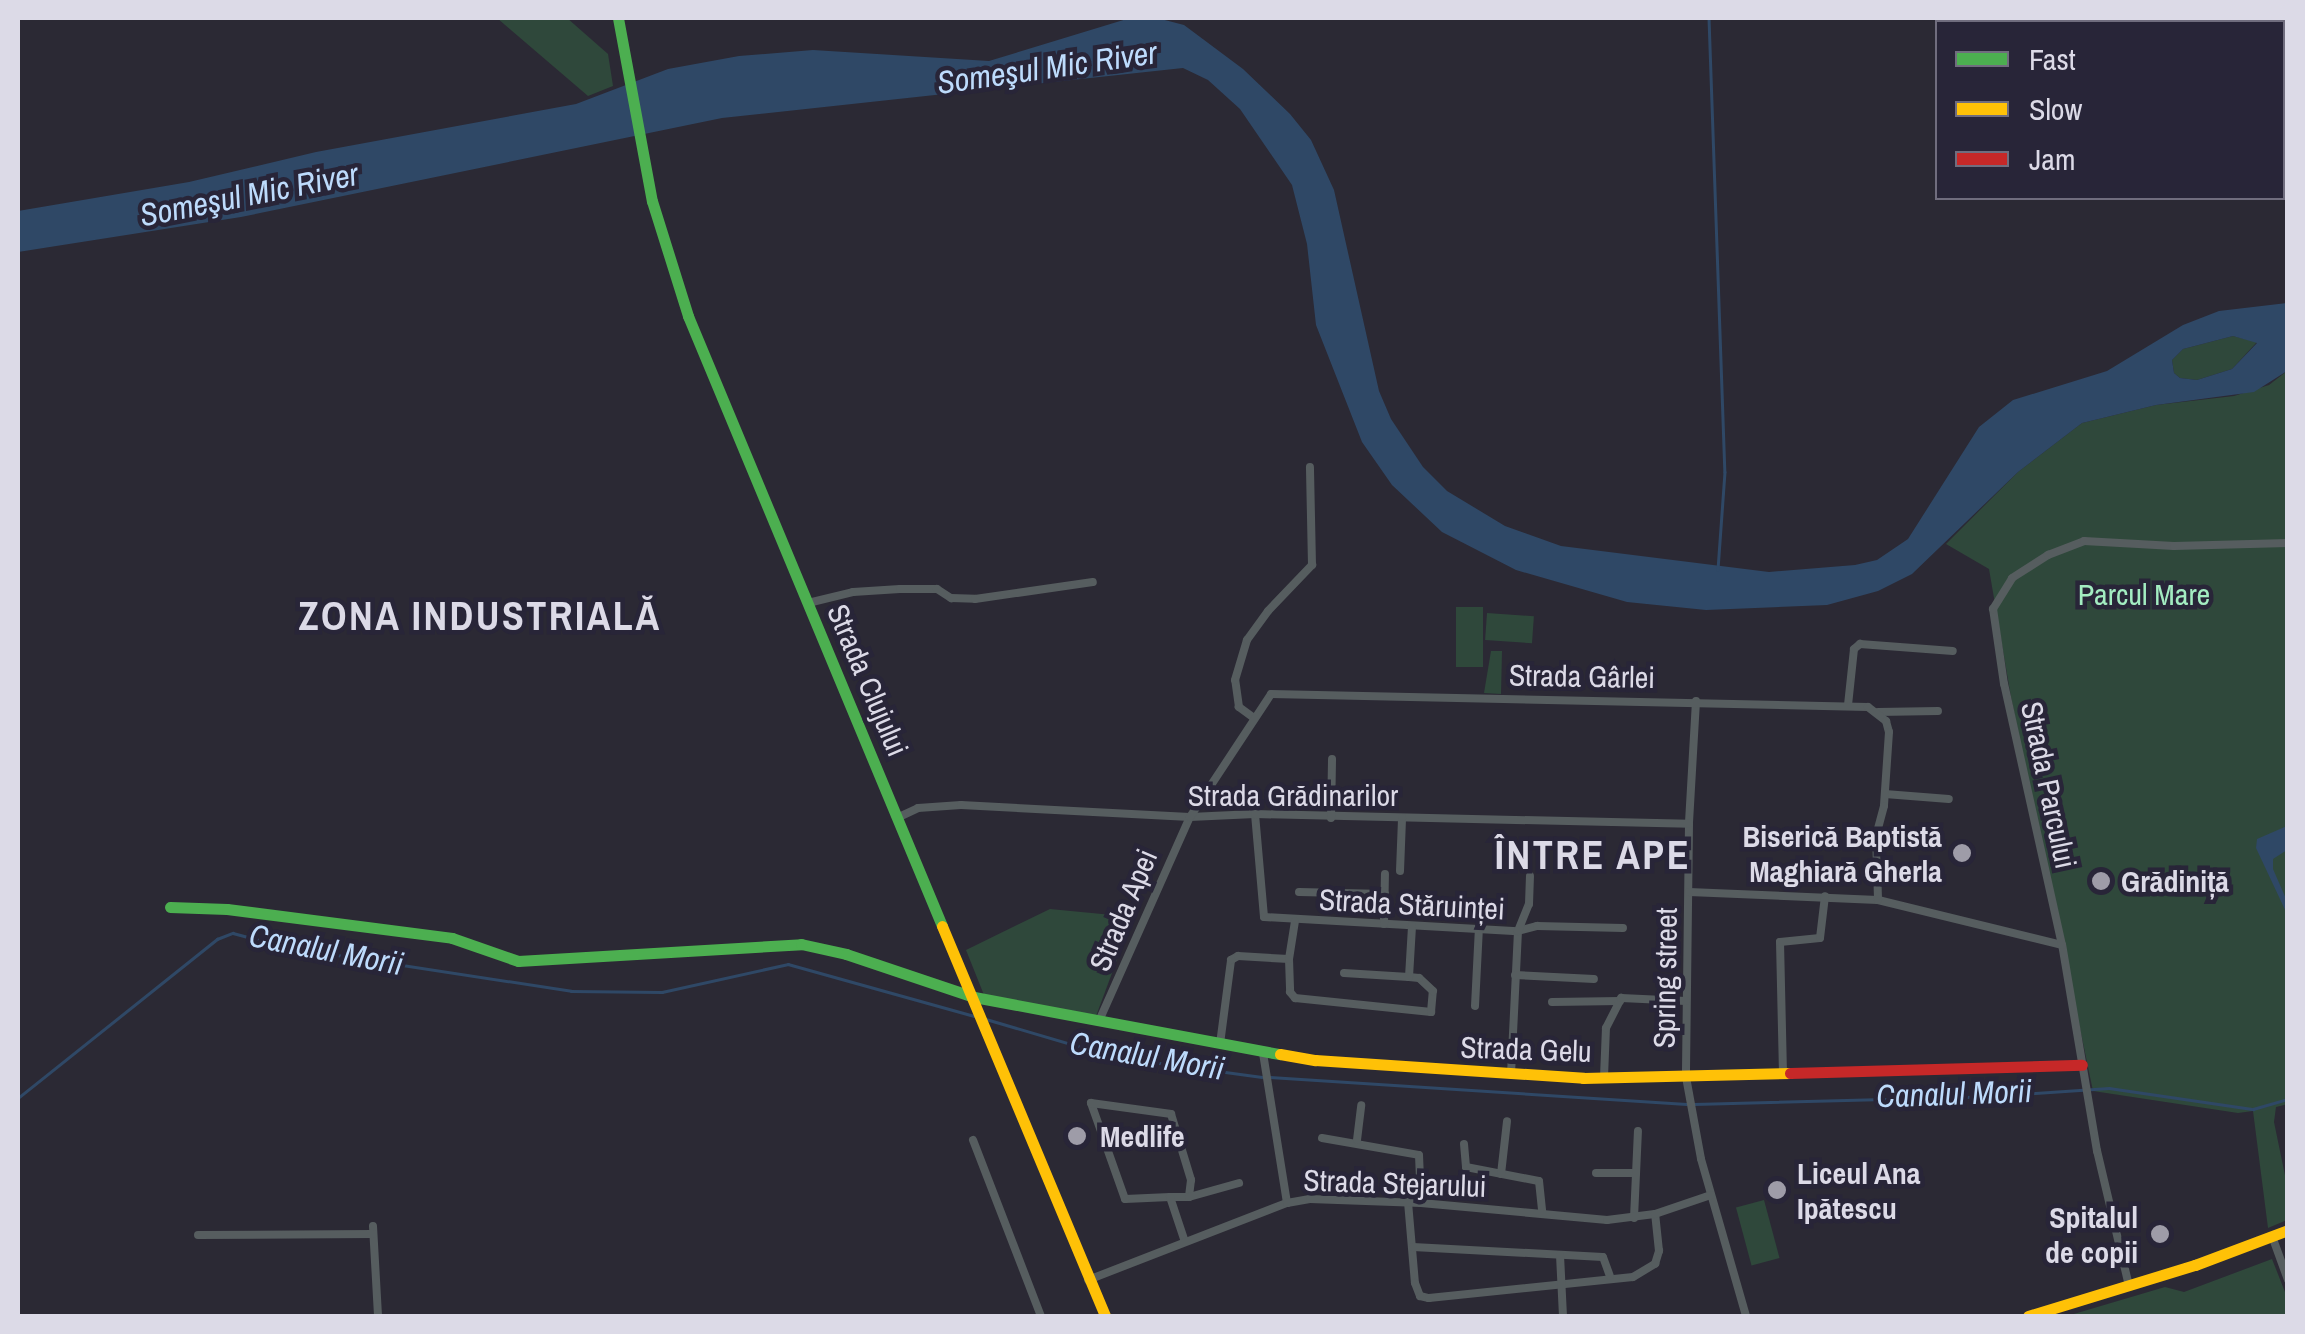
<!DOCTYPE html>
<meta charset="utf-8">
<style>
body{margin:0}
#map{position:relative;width:2305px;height:1334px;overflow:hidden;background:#2b2934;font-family:"Archivo Narrow",sans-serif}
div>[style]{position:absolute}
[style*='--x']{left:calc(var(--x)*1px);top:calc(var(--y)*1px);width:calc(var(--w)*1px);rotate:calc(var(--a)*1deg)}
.green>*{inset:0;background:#2f483b;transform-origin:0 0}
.water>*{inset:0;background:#2f4866}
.stream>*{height:2.5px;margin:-1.25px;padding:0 1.25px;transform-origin:1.25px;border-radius:1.25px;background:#2f4866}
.street>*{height:8px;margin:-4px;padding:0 4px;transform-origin:4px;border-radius:4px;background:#565d5f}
.fast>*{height:11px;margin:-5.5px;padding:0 5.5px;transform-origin:5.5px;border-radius:5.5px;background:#4caf50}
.slow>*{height:11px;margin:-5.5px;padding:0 5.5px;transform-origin:5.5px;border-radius:5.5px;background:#ffc107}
.jam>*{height:11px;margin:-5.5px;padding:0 5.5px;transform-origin:5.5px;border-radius:5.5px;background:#c62828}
.dots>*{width:28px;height:28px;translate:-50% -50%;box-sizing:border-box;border:5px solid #282538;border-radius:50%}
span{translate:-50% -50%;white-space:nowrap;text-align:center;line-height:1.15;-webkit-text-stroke:9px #282538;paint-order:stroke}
.park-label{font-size:30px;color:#a3ecc1}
.street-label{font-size:30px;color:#dcdae7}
.poi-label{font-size:30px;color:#dcdae7;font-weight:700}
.right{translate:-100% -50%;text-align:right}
.left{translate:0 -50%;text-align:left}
.water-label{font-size:32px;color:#bddbfc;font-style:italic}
.district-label{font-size:40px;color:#dcdae7;font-weight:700;letter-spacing:2.5px}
.frame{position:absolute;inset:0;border:20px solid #dcdae7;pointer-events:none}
.legend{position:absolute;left:1935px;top:20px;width:350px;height:180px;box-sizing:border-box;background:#282538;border:2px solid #706d7e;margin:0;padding:12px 18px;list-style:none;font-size:30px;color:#dcdae7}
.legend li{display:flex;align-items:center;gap:20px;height:50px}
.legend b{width:50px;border:2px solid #706d7e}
</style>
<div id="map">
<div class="green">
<i style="clip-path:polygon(497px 18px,567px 18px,608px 54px,613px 86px,588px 96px)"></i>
<i style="clip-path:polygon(2233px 336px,2257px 342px,2232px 369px,2197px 380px,2180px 378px,2174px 373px,2172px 360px,2183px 349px)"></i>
<i style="clip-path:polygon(2287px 371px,2288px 1104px,2276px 1107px,2274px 1122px,2287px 1185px,2287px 1220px,2268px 1228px,2253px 1111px,2238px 1113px,2093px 1091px,2011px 697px,1989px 569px,1946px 544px,2018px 472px,2082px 423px,2156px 405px,2234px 396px,2269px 385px)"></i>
<i style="left:1456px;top:607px;width:27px;height:60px"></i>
<i style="left:1487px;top:613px;width:47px;height:27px;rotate:4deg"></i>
<i style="clip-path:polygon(1491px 651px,1502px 651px,1501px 694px,1484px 693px)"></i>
<i style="clip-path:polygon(1050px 909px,1133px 917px,1096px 1016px,984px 995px,966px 950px)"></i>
<i style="left:1764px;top:1200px;width:60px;height:29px;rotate:75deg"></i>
<i style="clip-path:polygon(2272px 1259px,2287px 1297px,2287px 1316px,2067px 1316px,2165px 1287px,2184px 1292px)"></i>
</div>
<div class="water">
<i style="clip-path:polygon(evenodd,1130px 18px,1157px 18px,1184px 25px,1243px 69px,1290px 114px,1311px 140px,1334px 190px,1379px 391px,1391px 419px,1423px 467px,1447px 491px,1505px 526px,1561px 546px,1769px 572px,1855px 565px,1877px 560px,1908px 539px,1979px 427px,2013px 400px,2107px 371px,2183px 325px,2219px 311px,2287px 303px,2287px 371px,2254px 392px,2156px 405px,2082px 423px,2018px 472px,1912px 574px,1878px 591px,1827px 605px,1706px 610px,1627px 602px,1516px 570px,1442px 532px,1392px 485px,1362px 442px,1316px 325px,1307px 244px,1292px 185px,1240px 109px,1208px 80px,1183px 68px,722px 118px,241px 217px,18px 252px,18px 211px,189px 182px,316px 152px,576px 104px,668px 69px,739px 56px,813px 50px,989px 61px,1130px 18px,2233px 336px,2257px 343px,2232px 369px,2197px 380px,2180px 378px,2174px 373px,2172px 360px,2183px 349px,2233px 336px)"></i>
<i style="clip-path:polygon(2287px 826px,2287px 850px,2273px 859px,2273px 869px,2287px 901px,2287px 914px,2256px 848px,2257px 839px)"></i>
</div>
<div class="stream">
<i style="--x:1709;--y:18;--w:454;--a:88"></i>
<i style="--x:1725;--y:472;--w:98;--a:94.1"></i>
<i style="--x:986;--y:1019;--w:134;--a:16.4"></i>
<i style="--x:1115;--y:1057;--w:148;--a:7.7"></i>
<i style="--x:1270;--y:1077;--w:417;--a:3.7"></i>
<i style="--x:18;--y:1098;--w:255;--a:-38.6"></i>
<i style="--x:217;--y:939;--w:17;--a:-21"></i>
<i style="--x:233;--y:933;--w:54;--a:15.1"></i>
<i style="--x:285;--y:947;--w:289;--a:8.7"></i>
<i style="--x:571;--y:991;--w:91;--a:0.6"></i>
<i style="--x:662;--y:992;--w:129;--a:-12.5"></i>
<i style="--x:788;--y:964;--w:193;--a:15.6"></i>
<i style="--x:1694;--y:1104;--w:298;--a:-1.5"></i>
<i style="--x:1992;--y:1096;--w:117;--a:-3.9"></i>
<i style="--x:2109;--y:1088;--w:146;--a:8.3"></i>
<i style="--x:2253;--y:1109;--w:36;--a:-16"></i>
</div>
<div class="street">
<i style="--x:808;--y:603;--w:46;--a:-13.7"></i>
<i style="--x:853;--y:592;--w:47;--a:-3.7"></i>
<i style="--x:900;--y:589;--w:37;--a:0"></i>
<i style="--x:937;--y:589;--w:17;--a:33"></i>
<i style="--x:951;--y:598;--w:24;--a:2"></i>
<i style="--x:975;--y:599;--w:119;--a:-8.2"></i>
<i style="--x:1696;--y:701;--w:123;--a:93.3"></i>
<i style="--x:1689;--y:824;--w:253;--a:90.7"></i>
<i style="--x:1686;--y:1077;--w:83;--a:79.6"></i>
<i style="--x:1701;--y:1159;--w:163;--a:74"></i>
<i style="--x:1848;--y:705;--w:56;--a:-83.9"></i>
<i style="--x:1854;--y:649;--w:8;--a:-40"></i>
<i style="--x:1860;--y:644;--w:93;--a:4.3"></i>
<i style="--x:1878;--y:712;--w:60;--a:-1"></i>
<i style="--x:1254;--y:718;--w:19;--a:-144"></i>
<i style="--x:1239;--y:707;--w:27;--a:-98"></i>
<i style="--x:1235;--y:680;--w:42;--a:-73.3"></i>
<i style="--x:1247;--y:640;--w:36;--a:-54"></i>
<i style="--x:1268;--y:611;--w:64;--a:-46.3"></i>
<i style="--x:1312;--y:565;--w:98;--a:-91.2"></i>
<i style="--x:1885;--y:794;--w:64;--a:4.5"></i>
<i style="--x:1255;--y:814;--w:103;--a:85"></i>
<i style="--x:1264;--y:917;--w:254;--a:3.2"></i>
<i style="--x:1518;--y:931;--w:144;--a:92.8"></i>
<i style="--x:899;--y:817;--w:21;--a:-25"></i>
<i style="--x:918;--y:808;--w:43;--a:-4"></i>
<i style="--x:961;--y:805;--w:229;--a:3"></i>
<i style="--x:1190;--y:817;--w:65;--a:-2.6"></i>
<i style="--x:1255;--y:814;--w:434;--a:1.3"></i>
<i style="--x:1331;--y:818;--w:59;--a:-89"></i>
<i style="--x:1400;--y:871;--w:53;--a:-87.8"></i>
<i style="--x:1299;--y:892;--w:86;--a:1.3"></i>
<i style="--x:1689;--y:892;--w:189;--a:2.4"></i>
<i style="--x:1878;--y:900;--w:189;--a:13.7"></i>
<i style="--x:1384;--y:924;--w:50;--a:-88.9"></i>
<i style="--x:1518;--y:931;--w:20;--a:-15"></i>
<i style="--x:1537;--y:926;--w:86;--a:1.3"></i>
<i style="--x:1518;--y:931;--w:29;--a:-68"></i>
<i style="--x:1529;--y:904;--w:28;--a:-88"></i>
<i style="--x:1289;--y:959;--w:33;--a:88"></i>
<i style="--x:1290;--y:992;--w:8;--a:50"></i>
<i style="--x:1295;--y:998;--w:137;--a:5.9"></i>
<i style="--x:1431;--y:1012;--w:21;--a:-85"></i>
<i style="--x:1433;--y:991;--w:19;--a:-137"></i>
<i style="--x:1419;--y:978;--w:10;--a:-174"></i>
<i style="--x:1409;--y:977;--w:51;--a:-86.6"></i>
<i style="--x:1344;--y:973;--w:65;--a:3.5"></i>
<i style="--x:1515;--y:975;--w:79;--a:2.9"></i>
<i style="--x:1552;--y:1002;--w:68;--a:-0.8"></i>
<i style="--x:1475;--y:1006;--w:78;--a:-87.1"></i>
<i style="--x:1099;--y:1021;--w:223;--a:-66"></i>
<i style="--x:1190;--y:817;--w:147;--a:-56.6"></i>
<i style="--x:1271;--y:694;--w:597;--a:1.25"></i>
<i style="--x:1868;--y:707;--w:23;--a:38"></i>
<i style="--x:1886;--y:721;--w:11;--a:75"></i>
<i style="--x:1889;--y:732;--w:74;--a:93.9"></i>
<i style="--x:1884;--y:806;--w:30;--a:105"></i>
<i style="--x:1876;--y:835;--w:65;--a:88.2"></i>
<i style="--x:1220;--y:1044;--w:85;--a:-82.5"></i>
<i style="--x:1231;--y:960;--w:8;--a:-30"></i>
<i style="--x:1238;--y:956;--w:51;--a:3.4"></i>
<i style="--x:1289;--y:959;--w:38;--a:-81"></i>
<i style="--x:1263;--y:1053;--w:152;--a:80.9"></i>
<i style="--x:1783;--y:1074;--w:132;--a:-91.3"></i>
<i style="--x:1780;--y:942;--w:40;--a:-5.7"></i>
<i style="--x:1820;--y:938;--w:42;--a:-83.2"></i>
<i style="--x:1604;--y:1077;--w:49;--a:-87.7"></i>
<i style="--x:1606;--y:1028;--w:34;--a:-63"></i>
<i style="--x:1621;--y:998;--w:65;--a:2.6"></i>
<i style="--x:1322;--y:1138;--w:98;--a:9.9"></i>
<i style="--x:1419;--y:1155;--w:48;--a:87.6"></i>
<i style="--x:973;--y:1140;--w:189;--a:68.9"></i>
<i style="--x:1357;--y:1140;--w:35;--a:-83"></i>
<i style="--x:1464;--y:1144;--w:23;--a:85"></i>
<i style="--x:1466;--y:1167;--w:74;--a:10.9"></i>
<i style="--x:1539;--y:1181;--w:31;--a:84"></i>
<i style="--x:1596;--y:1173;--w:40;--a:0"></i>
<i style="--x:1501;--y:1174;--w:53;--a:-83.5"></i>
<i style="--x:1170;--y:1197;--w:45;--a:177.5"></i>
<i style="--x:1125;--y:1199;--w:102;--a:-109.5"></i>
<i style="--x:1091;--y:1103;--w:81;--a:7.8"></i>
<i style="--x:1171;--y:1114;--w:69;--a:73.1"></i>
<i style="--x:1191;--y:1180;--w:17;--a:97"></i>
<i style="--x:1189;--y:1197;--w:19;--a:180"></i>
<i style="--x:1170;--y:1197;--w:47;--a:71.6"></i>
<i style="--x:1189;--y:1197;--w:52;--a:-15.6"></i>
<i style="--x:1408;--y:1202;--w:81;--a:85.1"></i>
<i style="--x:1415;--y:1283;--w:14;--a:69"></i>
<i style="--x:1420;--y:1296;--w:9;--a:13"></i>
<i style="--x:1429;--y:1298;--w:205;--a:-5.9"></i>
<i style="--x:1633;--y:1277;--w:26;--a:-31"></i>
<i style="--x:1655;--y:1264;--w:14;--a:-73"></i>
<i style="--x:1659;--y:1251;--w:37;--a:-96"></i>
<i style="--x:1634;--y:1218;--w:87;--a:-87.4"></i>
<i style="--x:373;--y:1226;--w:90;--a:86.8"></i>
<i style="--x:198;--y:1235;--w:175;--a:-0.3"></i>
<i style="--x:2272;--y:1236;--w:47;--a:70"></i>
<i style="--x:1413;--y:1247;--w:190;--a:3"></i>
<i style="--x:1603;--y:1257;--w:20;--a:70"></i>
<i style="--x:1560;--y:1255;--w:61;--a:87.2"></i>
<i style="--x:1088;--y:1280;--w:213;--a:-21.2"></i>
<i style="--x:1287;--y:1203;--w:23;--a:-10"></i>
<i style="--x:1310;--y:1199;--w:111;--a:2.1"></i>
<i style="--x:1421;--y:1203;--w:187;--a:5.2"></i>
<i style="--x:1607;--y:1220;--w:48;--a:-7.1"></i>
<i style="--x:1655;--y:1214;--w:59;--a:-18.7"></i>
<i style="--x:2129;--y:1286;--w:139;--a:-103.3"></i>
<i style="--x:2097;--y:1151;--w:209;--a:-99.6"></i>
<i style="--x:2062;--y:945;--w:267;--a:-102.5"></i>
<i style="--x:2004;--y:684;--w:76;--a:-98.3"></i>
<i style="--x:1993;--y:609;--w:36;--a:-58"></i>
<i style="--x:2012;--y:578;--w:43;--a:-32.6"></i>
<i style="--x:2048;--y:555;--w:39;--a:-21"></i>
<i style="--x:2084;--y:541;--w:90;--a:3.2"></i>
<i style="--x:2174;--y:546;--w:114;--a:-1.5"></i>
</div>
<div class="fast">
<i style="--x:618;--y:18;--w:186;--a:79.5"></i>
<i style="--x:652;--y:201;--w:121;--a:72.6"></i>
<i style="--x:688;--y:316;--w:661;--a:67.39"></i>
<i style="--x:170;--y:907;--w:57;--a:2"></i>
<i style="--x:227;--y:909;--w:227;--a:7.3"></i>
<i style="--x:452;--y:938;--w:70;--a:19.2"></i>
<i style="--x:518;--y:961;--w:284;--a:-3.4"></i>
<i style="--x:801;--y:944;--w:46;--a:12.5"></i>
<i style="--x:846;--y:954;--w:135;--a:18.6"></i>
<i style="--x:974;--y:997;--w:311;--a:10.6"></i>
</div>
<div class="slow">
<i style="--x:942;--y:926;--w:423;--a:67.3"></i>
<i style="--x:1280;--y:1054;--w:36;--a:10"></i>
<i style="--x:1315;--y:1060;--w:269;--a:3.8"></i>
<i style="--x:1583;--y:1078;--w:207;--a:-1.4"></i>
<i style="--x:2028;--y:1316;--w:175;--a:-17"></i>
<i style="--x:2195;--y:1265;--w:99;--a:-20.6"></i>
</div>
<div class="jam">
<i style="--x:1790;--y:1073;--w:292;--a:-1.6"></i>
</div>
<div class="dots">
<i style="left:1962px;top:853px;background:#9e9ca8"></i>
<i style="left:2101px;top:881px;background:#9e9ca8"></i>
<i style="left:1077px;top:1136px;background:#9e9ca8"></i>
<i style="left:1777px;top:1190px;background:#9e9ca8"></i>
<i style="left:2160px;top:1234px;background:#9e9ca8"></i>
</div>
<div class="park-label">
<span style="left:2144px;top:594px">Parcul Mare</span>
</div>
<div class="street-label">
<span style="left:1582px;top:676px;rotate:1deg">Strada Gârlei</span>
<span style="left:868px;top:680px;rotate:67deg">Strada Clujului</span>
<span style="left:2049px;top:785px;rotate:78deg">Strada Parcului</span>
<span style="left:1293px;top:795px">Strada Grădinarilor</span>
<span style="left:1412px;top:904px;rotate:3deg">Strada Stăruinței</span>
<span style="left:1123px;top:910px;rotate:-67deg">Strada Apei</span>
<span style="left:1665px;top:978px;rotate:-89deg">Spring street</span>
<span style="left:1526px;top:1049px;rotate:2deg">Strada Gelu</span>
<span style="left:1395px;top:1183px;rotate:2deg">Strada Stejarului</span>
</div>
<div class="poi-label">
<span class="right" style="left:1942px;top:853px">Biserică Baptistă<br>Maghiară Gherla</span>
<span class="left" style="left:2121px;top:881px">Grădiniță</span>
<span class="left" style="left:1100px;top:1136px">Medlife</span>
<span class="left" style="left:1797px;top:1190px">Liceul Ana<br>Ipătescu</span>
<span class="right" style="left:2138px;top:1234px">Spitalul<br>de copii</span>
</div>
<div class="water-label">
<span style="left:1047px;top:68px;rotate:-8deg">Someşul Mic River</span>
<span style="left:249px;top:195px;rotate:-11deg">Someşul Mic River</span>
<span style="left:326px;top:950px;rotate:11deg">Canalul Morii</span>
<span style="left:1147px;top:1056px;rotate:10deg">Canalul Morii</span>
<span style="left:1954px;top:1094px;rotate:-2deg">Canalul Morii</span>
</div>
<div class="district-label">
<span style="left:480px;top:616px">ZONA INDUSTRIALĂ</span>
<span style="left:1593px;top:855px">ÎNTRE APE</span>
</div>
<div class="frame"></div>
<ul class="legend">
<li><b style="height:12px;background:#4caf50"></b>Fast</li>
<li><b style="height:12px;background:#ffc107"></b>Slow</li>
<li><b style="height:12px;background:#c62828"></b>Jam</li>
</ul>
</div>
